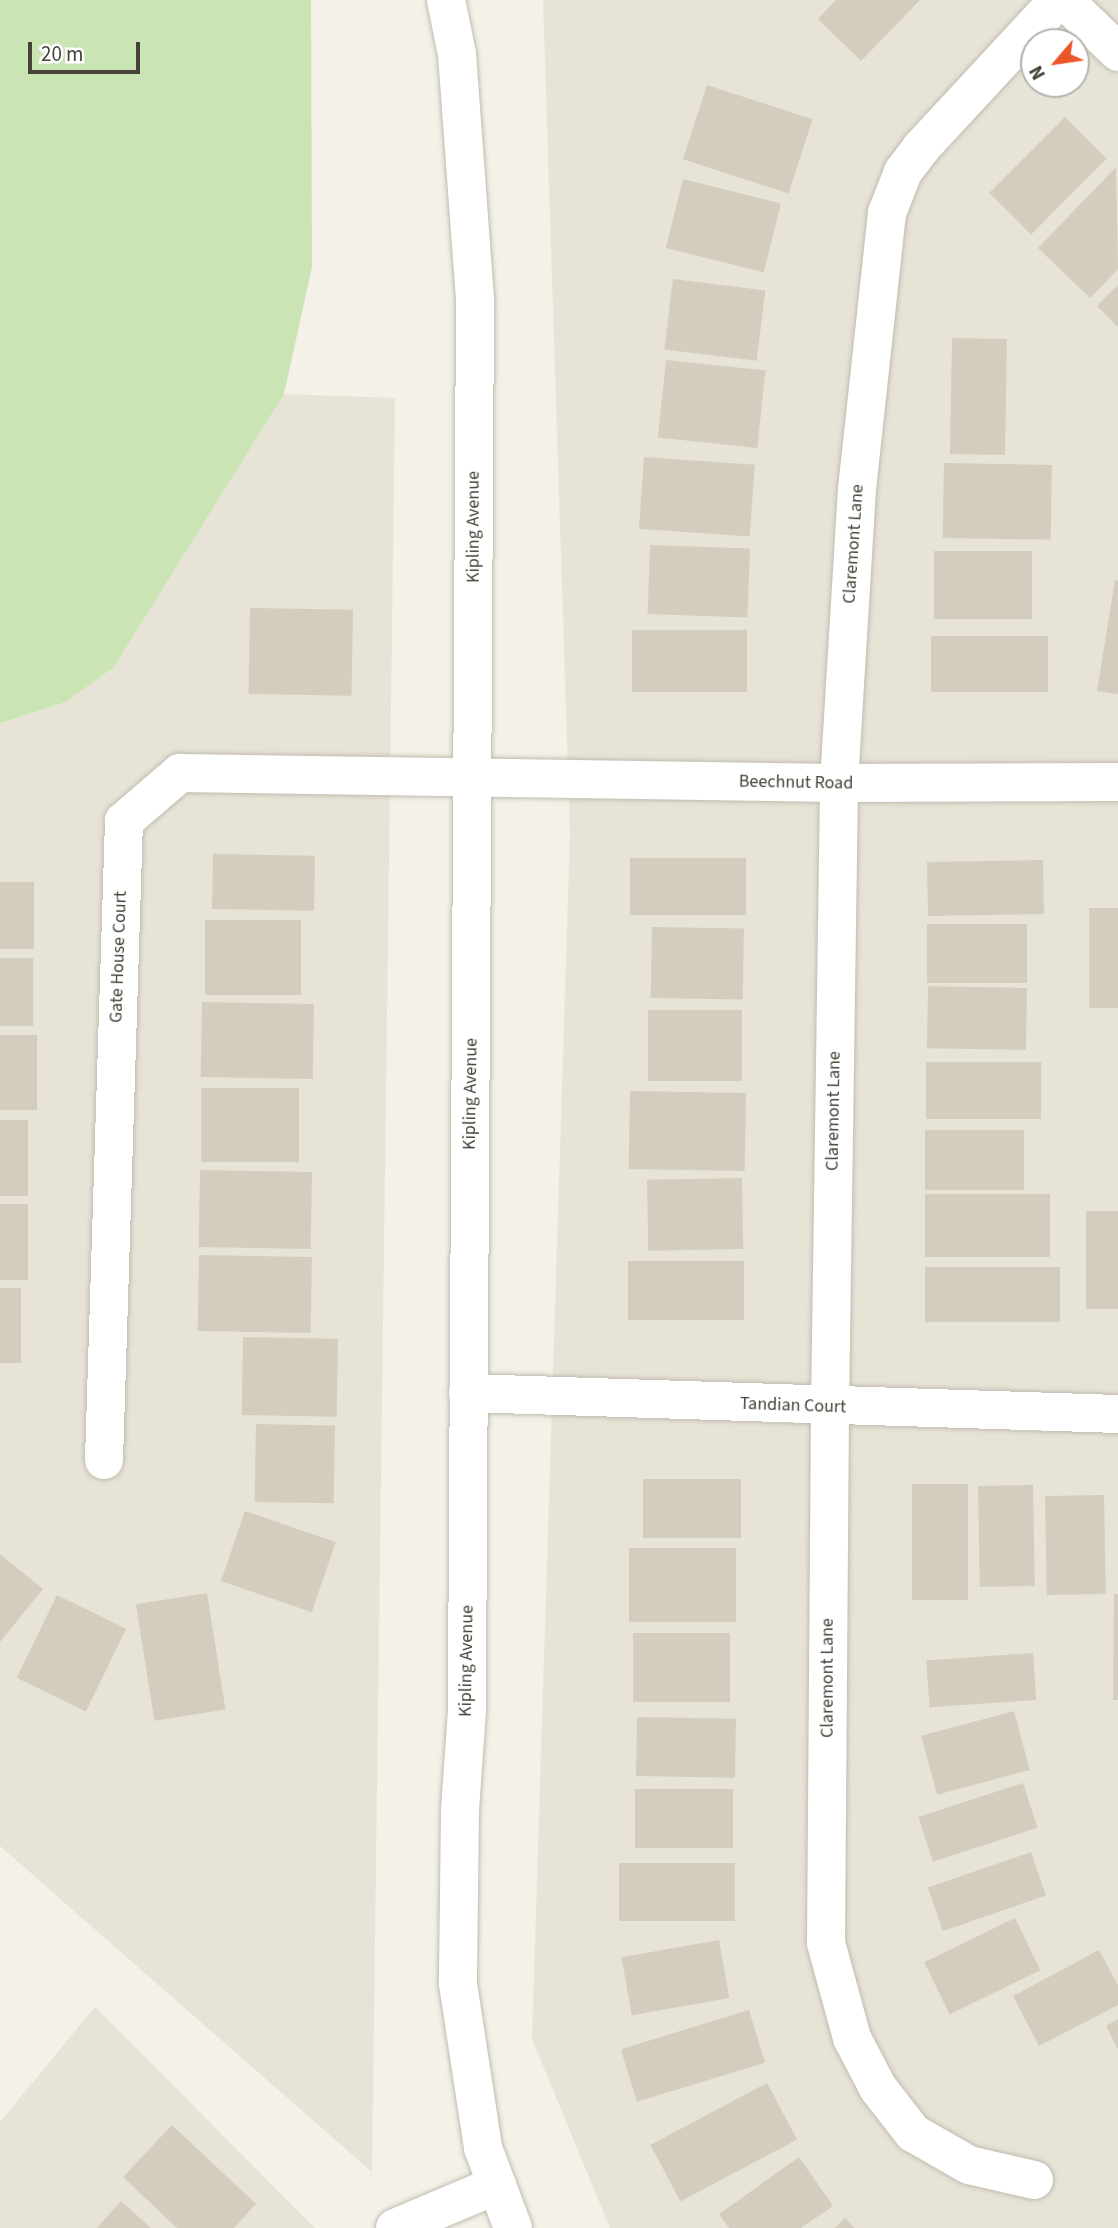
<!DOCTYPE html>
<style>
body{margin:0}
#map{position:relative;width:1118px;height:2228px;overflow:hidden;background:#f3f1e8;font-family:"Source Sans 3",sans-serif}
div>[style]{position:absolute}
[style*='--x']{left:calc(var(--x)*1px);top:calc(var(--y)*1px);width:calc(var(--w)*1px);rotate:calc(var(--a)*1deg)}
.residential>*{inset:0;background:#e7e3d7}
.green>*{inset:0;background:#cae4b4}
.building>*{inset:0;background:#d4cdbe;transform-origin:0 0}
.roads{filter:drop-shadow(0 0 2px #c1bcae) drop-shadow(0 0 2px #c1bcae)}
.minor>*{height:38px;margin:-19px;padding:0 19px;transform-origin:19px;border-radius:19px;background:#fff}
.tertiary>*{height:38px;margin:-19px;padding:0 19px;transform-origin:19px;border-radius:19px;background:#fff}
span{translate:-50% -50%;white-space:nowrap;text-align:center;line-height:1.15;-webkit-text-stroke:5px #fff;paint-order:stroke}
.street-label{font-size:18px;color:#464237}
.north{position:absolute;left:1020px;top:28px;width:70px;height:70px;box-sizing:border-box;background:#fff;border:2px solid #b5b3af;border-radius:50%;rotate:241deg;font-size:19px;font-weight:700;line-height:28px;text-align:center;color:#464237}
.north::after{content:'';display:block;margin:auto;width:24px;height:32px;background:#ec5527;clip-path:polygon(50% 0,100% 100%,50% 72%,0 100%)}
.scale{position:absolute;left:28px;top:42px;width:112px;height:32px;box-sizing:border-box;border:4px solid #464237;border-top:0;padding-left:9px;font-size:21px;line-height:24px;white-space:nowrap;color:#464237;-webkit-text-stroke:5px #fff;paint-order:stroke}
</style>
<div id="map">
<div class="residential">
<i style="clip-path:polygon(evenodd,543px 0,1118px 0,1118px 2228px,610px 2228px,532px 2039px,570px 833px,543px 0,1034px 42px,1076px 42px,1076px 84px,1034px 84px,1034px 42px)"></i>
<i style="clip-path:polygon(284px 394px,395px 398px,372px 2172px,0 1846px,0 723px,66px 702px,114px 667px)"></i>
<i style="clip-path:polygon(95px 2007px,315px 2228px,0 2228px,0 2122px)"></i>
</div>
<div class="green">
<i style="clip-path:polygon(0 0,311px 0,312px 267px,284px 394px,114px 667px,66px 702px,0 723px)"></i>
</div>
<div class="building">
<i style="clip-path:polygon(836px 0,920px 0,861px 61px,818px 19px)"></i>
<i style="left:707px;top:85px;width:111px;height:78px;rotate:18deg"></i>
<i style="left:1065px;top:117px;width:59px;height:107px;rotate:45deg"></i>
<i style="clip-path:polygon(1116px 167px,1118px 269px,1090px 298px,1038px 248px)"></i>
<i style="left:683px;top:179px;width:101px;height:71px;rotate:14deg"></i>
<i style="left:673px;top:279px;width:93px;height:71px;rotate:7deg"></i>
<i style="clip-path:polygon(1118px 285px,1118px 327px,1097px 306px)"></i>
<i style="left:952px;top:338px;width:55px;height:116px;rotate:1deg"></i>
<i style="left:666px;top:360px;width:100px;height:78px;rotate:6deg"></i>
<i style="left:644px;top:457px;width:111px;height:72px;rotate:4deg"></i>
<i style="left:944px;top:463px;width:108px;height:75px;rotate:1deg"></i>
<i style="left:650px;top:545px;width:100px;height:69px;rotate:2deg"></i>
<i style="left:1032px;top:551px;width:68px;height:98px;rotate:90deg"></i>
<i style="clip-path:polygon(1115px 580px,1118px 581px,1118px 694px,1097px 691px)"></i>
<i style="left:250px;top:608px;width:103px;height:86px;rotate:1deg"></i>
<i style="left:747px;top:630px;width:62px;height:115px;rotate:90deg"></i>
<i style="left:931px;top:636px;width:117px;height:56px"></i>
<i style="left:213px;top:854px;width:102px;height:55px;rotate:1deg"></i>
<i style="left:630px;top:858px;width:116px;height:57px"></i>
<i style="left:1043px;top:860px;width:54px;height:116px;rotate:89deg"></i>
<i style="left:0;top:882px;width:34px;height:67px"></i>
<i style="left:1089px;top:908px;width:29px;height:100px"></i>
<i style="left:205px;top:920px;width:96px;height:75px"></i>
<i style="left:927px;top:924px;width:100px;height:59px"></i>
<i style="left:652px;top:927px;width:92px;height:71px;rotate:1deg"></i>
<i style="left:0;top:958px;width:33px;height:68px"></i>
<i style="left:1027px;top:988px;width:62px;height:99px;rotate:91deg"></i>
<i style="left:202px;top:1002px;width:112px;height:75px;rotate:1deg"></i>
<i style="left:742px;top:1010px;width:71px;height:94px;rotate:90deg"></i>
<i style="left:0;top:1035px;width:37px;height:75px"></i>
<i style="left:926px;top:1062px;width:115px;height:57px"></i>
<i style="left:201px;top:1088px;width:98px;height:74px"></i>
<i style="left:746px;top:1093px;width:78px;height:116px;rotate:91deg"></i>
<i style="left:0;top:1120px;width:28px;height:76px"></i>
<i style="left:925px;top:1130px;width:99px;height:60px"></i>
<i style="left:200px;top:1170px;width:112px;height:77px;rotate:1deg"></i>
<i style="left:742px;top:1178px;width:71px;height:95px;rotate:89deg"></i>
<i style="left:925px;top:1194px;width:125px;height:63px"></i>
<i style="left:0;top:1204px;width:28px;height:76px"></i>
<i style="left:1086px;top:1211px;width:32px;height:98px"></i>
<i style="left:199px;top:1255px;width:113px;height:76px;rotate:1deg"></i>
<i style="left:628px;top:1261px;width:116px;height:59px"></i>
<i style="left:925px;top:1267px;width:135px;height:55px"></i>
<i style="left:21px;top:1288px;width:75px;height:21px;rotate:90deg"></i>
<i style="left:243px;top:1337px;width:95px;height:78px;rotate:1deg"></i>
<i style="left:256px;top:1424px;width:79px;height:78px;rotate:1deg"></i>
<i style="left:643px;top:1479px;width:98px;height:59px"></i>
<i style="left:912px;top:1484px;width:56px;height:116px"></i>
<i style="left:1033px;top:1485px;width:101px;height:55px;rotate:89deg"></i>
<i style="left:1104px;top:1495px;width:99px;height:59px;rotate:89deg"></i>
<i style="left:245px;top:1511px;width:96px;height:74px;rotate:19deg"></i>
<i style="left:629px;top:1548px;width:107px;height:74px"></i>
<i style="clip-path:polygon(0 1554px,43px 1589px,0 1642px)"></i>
<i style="left:207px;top:1593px;width:118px;height:72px;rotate:81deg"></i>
<i style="clip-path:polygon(1114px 1594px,1118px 1594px,1118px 1700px,1113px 1700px)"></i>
<i style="left:57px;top:1595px;width:77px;height:92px;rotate:26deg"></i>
<i style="left:730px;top:1633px;width:69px;height:97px;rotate:90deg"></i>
<i style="left:1033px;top:1653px;width:47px;height:107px;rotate:86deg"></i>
<i style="left:1014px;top:1711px;width:61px;height:96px;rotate:75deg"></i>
<i style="left:637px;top:1717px;width:99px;height:59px;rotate:1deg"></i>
<i style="left:1023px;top:1783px;width:47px;height:110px;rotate:72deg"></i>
<i style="left:733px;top:1789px;width:59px;height:98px;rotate:90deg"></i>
<i style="left:1031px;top:1852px;width:46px;height:109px;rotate:71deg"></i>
<i style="left:619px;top:1863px;width:116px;height:58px"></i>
<i style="left:1015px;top:1918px;width:58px;height:101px;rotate:64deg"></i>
<i style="left:719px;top:1940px;width:59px;height:99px;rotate:80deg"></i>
<i style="clip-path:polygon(1099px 1950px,1118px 1985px,1118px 2005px,1039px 2046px,1013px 1996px)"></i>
<i style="left:749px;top:2010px;width:55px;height:134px;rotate:73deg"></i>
<i style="clip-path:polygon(1118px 2019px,1118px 2049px,1106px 2026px)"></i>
<i style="left:767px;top:2083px;width:64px;height:132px;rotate:62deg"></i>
<i style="clip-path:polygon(172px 2125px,256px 2204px,234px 2228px,177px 2228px,123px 2177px)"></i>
<i style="clip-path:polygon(799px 2157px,833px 2206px,801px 2228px,729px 2228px,719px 2214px)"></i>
<i style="clip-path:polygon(121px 2201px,151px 2228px,97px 2228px)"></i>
<i style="clip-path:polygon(845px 2218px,855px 2228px,835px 2228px)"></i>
</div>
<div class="roads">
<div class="minor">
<i style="--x:1064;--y:0;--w:75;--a:43.9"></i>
<i style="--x:468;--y:1393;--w:650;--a:1.85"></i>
<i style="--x:104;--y:1460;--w:639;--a:-88.21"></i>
<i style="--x:124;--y:821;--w:74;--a:-40.6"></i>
<i style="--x:180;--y:773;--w:659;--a:0.87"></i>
<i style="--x:839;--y:783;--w:279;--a:-0.2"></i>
<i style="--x:1034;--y:2180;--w:67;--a:-167"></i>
<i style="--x:969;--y:2165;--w:64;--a:-150.3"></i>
<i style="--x:913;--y:2133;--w:57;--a:-127.9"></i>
<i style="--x:878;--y:2088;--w:56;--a:-117.5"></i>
<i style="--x:852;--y:2038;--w:98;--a:-105.3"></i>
<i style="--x:826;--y:1943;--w:535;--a:-89.57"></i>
<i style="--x:830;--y:1408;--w:625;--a:-89.17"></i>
<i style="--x:839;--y:783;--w:295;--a:-86.5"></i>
<i style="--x:857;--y:489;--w:278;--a:-83.8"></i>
<i style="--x:887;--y:213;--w:44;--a:-68.7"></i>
<i style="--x:903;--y:172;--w:30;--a:-53"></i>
<i style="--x:921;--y:148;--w:202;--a:-47.2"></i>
</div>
<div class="tertiary">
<i style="--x:446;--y:0;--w:55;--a:78.5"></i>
<i style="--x:457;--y:54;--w:249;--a:85.8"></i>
<i style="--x:475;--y:302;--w:1408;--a:90.33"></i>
<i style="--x:467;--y:1710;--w:101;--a:94"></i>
<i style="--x:460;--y:1811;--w:173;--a:90.7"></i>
<i style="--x:458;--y:1984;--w:166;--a:81.3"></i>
<i style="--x:483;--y:2148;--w:85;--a:69.4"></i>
<i style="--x:395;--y:2228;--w:111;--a:-22.9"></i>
</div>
</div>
<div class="street-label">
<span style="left:474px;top:527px;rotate:-90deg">Kipling Avenue</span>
<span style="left:854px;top:544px;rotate:-86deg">Claremont Lane</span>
<span style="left:796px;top:783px;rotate:1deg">Beechnut Road</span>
<span style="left:119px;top:957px;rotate:-88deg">Gate House Court</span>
<span style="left:471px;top:1094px;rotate:-89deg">Kipling Avenue</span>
<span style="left:834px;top:1111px;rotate:-89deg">Claremont Lane</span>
<span style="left:793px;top:1406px;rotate:2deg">Tandian Court</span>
<span style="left:467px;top:1661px;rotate:-89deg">Kipling Avenue</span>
<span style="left:828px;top:1678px;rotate:-90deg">Claremont Lane</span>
</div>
<div class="north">N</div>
<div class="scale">20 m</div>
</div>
